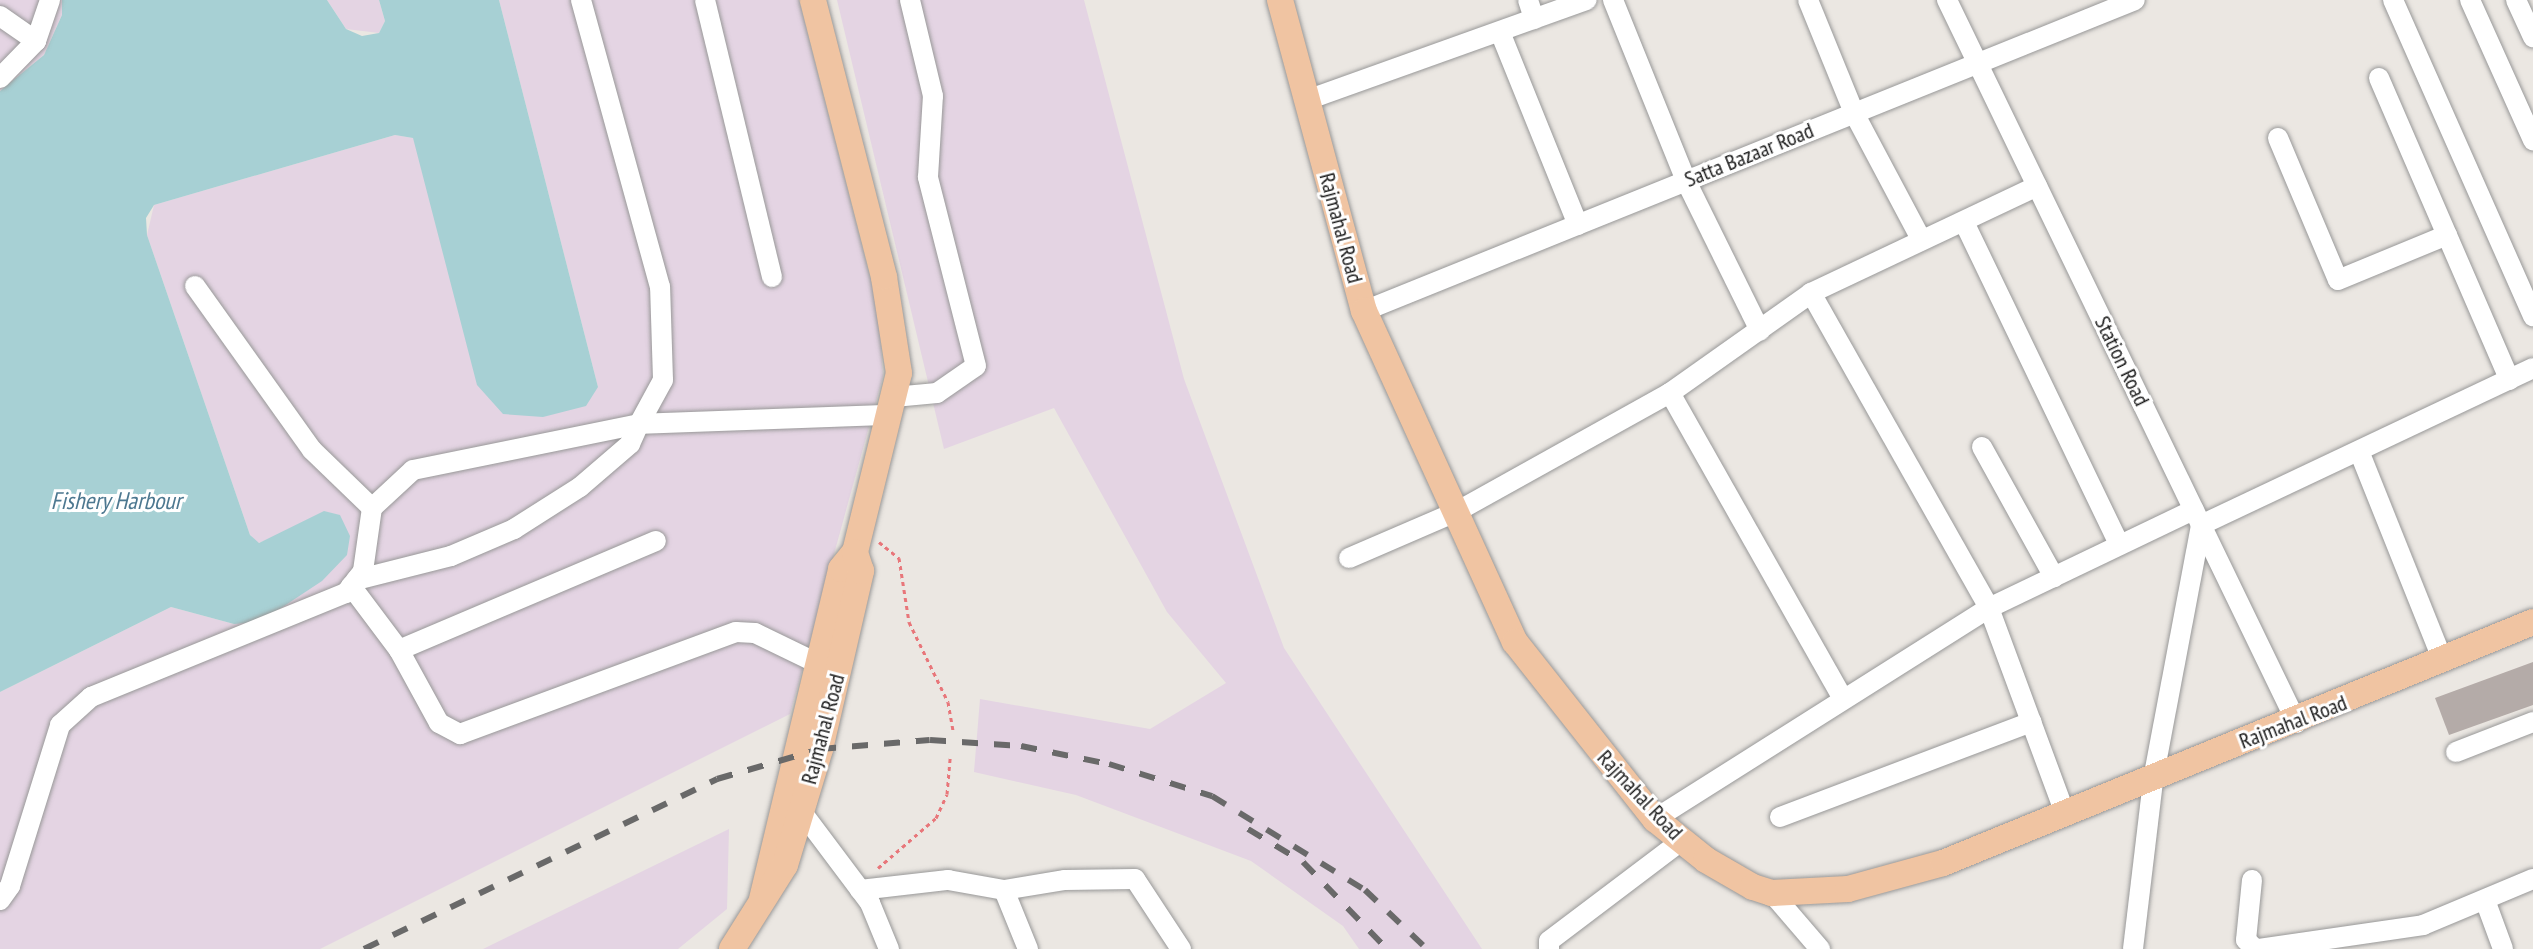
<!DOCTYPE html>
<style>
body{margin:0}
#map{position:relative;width:2533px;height:949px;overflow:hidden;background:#ebe7e2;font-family:"PT Sans Narrow",sans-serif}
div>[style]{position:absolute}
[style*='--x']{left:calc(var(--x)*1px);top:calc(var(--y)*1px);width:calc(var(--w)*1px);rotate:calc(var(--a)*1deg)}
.industrial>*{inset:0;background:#e4d4e3}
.water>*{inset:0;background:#a7d0d4}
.building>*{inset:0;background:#b4aba8}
.path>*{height:3px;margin-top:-1.5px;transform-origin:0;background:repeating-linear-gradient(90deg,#e8767a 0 4px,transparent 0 8px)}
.roads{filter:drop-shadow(0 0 2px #989898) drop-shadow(0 0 2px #989898)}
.minor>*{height:20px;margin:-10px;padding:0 10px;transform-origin:10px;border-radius:10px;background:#fff}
.major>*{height:26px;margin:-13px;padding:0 13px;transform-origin:13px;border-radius:13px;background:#f0c4a2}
.rail>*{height:6px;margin-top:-3px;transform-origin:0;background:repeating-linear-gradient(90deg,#696969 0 16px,transparent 0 32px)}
span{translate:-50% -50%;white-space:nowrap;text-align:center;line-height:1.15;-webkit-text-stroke:6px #fff;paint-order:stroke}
.street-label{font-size:22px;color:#1b1b1b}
.water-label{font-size:24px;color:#4d7890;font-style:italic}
</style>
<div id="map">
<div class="industrial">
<i style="clip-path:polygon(0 0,62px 0,62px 15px,44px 55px,0 91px)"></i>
<i style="clip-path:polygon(327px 0,379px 0,385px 21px,379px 33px,346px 29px)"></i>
<i style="clip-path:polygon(499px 0,799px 0,878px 309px,883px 376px,790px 714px,320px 949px,0 949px,0 692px,171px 607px,234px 624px,270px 539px,258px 543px,250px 535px,147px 235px,154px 205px,395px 135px,413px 138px,598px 387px)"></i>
<i style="clip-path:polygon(837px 0,1084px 0,1184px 379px,1284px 648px,1482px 949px,1359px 949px,1343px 926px,1251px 861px,1076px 795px,974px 772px,980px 699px,1150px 729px,1226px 683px,1167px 612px,1054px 408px,944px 449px)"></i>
<i style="clip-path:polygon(729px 829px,727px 909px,678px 949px,483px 949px)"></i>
</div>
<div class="water">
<i style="clip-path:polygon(62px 0,327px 0,346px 29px,362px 36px,379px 33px,385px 21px,379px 0,499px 0,598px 387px,586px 406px,543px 417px,503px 414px,477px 385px,413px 138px,395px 135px,154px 205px,146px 218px,147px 235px,250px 535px,259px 543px,324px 511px,340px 515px,350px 536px,347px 555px,322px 581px,260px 622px,234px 624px,171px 607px,0 692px,0 91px,44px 55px,62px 15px)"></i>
</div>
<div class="building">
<i style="clip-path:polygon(2533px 662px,2533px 705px,2449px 735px,2435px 698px)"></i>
</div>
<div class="path">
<i style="--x:879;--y:542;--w:26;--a:39"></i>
<i style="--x:899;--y:558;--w:65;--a:81.1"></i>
<i style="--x:909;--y:622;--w:89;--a:64"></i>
<i style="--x:948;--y:702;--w:29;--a:80"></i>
<i style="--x:878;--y:868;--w:77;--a:-40.8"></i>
<i style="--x:936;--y:818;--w:26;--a:-65"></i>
<i style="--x:947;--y:794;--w:36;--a:-85"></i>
</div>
<div class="roads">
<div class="minor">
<i style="--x:705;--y:0;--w:285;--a:76.4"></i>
<i style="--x:1528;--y:0;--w:20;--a:72"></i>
<i style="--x:1613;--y:0;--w:195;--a:68"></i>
<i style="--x:1686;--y:181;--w:167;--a:63.7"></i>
<i style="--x:1808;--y:0;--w:122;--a:67.8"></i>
<i style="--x:1854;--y:113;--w:143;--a:62"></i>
<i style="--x:1947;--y:0;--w:803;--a:64.17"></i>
<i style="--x:2393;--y:0;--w:346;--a:66.1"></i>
<i style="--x:2470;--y:0;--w:154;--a:65.8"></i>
<i style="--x:2516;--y:0;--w:41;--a:65.3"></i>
<i style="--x:0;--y:16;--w:44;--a:34.8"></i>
<i style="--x:1500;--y:32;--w:208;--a:68"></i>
<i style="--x:0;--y:78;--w:52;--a:-45.8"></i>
<i style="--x:36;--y:41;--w:43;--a:-71.1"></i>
<i style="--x:2379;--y:78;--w:329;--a:66.6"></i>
<i style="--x:1307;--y:100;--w:297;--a:-19.7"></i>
<i style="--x:2278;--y:138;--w:154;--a:67.1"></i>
<i style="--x:2338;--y:280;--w:118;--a:-22.4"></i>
<i style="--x:1964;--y:222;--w:357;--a:64.3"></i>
<i style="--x:195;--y:286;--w:201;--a:54.5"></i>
<i style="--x:312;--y:450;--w:83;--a:44"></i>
<i style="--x:1811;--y:293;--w:362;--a:60.5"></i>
<i style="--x:1989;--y:608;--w:219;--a:69.7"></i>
<i style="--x:1364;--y:311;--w:831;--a:-21.97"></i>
<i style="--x:1670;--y:393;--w:349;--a:60.5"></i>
<i style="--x:894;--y:397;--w:43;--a:-5.3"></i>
<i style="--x:937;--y:393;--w:47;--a:-34.7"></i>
<i style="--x:976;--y:366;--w:195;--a:-104.3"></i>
<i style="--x:928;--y:177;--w:81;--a:-86.5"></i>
<i style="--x:933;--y:96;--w:99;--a:-103.5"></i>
<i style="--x:1982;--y:447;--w:149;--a:61"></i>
<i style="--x:2359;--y:451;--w:224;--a:68.2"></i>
<i style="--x:1349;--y:558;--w:116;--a:-23.3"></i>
<i style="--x:1456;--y:512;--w:245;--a:-29.1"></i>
<i style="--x:1670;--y:393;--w:173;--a:-35.3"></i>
<i style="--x:1811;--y:293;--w:250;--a:-25.3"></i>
<i style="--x:356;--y:580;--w:98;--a:-14.2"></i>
<i style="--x:451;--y:556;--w:69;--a:-23.2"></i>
<i style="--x:514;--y:529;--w:78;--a:-32.5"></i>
<i style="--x:580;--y:487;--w:66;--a:-40.7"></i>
<i style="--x:630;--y:444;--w:22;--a:-66"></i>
<i style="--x:639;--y:424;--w:249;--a:-2.1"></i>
<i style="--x:351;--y:586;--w:80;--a:53.1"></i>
<i style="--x:399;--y:650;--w:83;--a:61.3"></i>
<i style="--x:439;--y:723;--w:24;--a:28"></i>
<i style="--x:460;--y:734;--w:294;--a:-20.3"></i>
<i style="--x:736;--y:632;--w:19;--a:3"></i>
<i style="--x:755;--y:633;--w:71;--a:25.8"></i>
<i style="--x:399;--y:650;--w:279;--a:-23"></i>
<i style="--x:2456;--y:752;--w:83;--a:-21.3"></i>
<i style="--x:801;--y:811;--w:115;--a:53.1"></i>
<i style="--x:870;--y:903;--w:50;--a:67.6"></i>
<i style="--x:1780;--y:817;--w:269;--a:-20.7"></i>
<i style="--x:1655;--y:819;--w:395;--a:-32.3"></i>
<i style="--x:1989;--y:608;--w:227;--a:-25.6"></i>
<i style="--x:2252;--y:880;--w:60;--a:95.7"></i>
<i style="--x:2246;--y:940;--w:13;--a:45"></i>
<i style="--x:860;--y:890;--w:89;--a:-6.5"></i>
<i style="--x:948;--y:880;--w:57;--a:10.1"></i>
<i style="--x:1004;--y:890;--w:62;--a:-9.3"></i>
<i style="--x:1065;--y:880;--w:70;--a:-0.8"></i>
<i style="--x:1135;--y:879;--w:84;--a:56.7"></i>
<i style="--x:1004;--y:890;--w:64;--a:67.9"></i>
<i style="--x:1772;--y:893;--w:74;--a:49.4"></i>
<i style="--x:0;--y:900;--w:17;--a:-54"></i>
<i style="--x:10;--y:886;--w:169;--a:-72.7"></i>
<i style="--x:60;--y:725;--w:42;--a:-42.1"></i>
<i style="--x:91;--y:697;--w:275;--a:-22.2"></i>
<i style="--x:346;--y:593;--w:28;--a:-52"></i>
<i style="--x:363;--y:571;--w:64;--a:-81.9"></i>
<i style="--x:372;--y:508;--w:56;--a:-42.8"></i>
<i style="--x:413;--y:470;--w:231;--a:-11.5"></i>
<i style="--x:639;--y:424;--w:50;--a:-61.4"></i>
<i style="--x:663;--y:380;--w:93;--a:-91.8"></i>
<i style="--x:660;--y:287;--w:298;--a:-105.4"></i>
<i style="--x:2485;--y:900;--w:52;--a:69.8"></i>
<i style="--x:1549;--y:949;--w:8;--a:-90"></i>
<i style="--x:1549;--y:941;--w:166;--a:-37.1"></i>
<i style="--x:2133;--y:949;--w:176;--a:-83.2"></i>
<i style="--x:2154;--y:774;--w:253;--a:-79.3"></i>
<i style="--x:2201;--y:525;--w:367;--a:-25.3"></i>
<i style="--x:2259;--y:949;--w:166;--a:-8.3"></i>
<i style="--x:2423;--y:925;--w:119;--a:-22.7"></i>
</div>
<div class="major">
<i style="--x:1280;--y:0;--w:322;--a:74.9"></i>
<i style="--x:1364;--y:311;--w:364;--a:65.5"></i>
<i style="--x:1515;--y:642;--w:226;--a:51.7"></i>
<i style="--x:1655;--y:819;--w:65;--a:38.8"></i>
<i style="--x:1706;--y:860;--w:54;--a:29.9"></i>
<i style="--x:1753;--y:887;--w:20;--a:18"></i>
<i style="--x:1772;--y:893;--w:76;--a:-3"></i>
<i style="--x:1848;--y:889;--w:98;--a:-15.3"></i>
<i style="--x:1943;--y:863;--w:637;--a:-22.22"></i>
<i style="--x:762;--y:899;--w:339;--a:-76.5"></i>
<i style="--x:841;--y:569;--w:22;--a:-51"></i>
<i style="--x:855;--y:552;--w:184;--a:-76.2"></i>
<i style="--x:899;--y:373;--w:97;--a:-98.9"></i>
<i style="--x:884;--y:277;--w:286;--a:-104.4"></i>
<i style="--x:732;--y:949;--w:99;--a:-57.8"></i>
<i style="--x:785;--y:865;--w:121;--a:-73.2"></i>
<i style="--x:820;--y:749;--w:183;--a:-77"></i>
<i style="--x:861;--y:571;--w:20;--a:-108"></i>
</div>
</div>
<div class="rail">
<i style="--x:1248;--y:829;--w:64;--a:31"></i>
<i style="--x:1303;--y:862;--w:121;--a:46"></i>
<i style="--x:364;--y:949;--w:392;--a:-25.7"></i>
<i style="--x:717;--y:779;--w:107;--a:-16.2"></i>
<i style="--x:820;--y:749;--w:110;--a:-4.7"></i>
<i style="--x:930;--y:740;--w:91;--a:3.8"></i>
<i style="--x:1021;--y:746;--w:90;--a:11.6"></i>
<i style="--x:1109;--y:764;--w:108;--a:17.3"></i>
<i style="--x:1212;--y:796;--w:180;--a:31.6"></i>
<i style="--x:1365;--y:890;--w:86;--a:43.6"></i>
</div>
<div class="street-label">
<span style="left:1749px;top:155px;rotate:-22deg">Satta Bazaar Road</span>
<span style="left:1341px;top:228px;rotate:75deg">Rajmahal Road</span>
<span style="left:2122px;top:361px;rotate:64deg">Station Road</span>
<span style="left:2293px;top:722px;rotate:-21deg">Rajmahal Road</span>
<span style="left:823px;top:729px;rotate:-75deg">Rajmahal Road</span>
<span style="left:1640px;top:795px;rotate:47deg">Rajmahal Road</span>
</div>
<div class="water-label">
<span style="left:116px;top:501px">Fishery Harbour</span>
</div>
</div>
